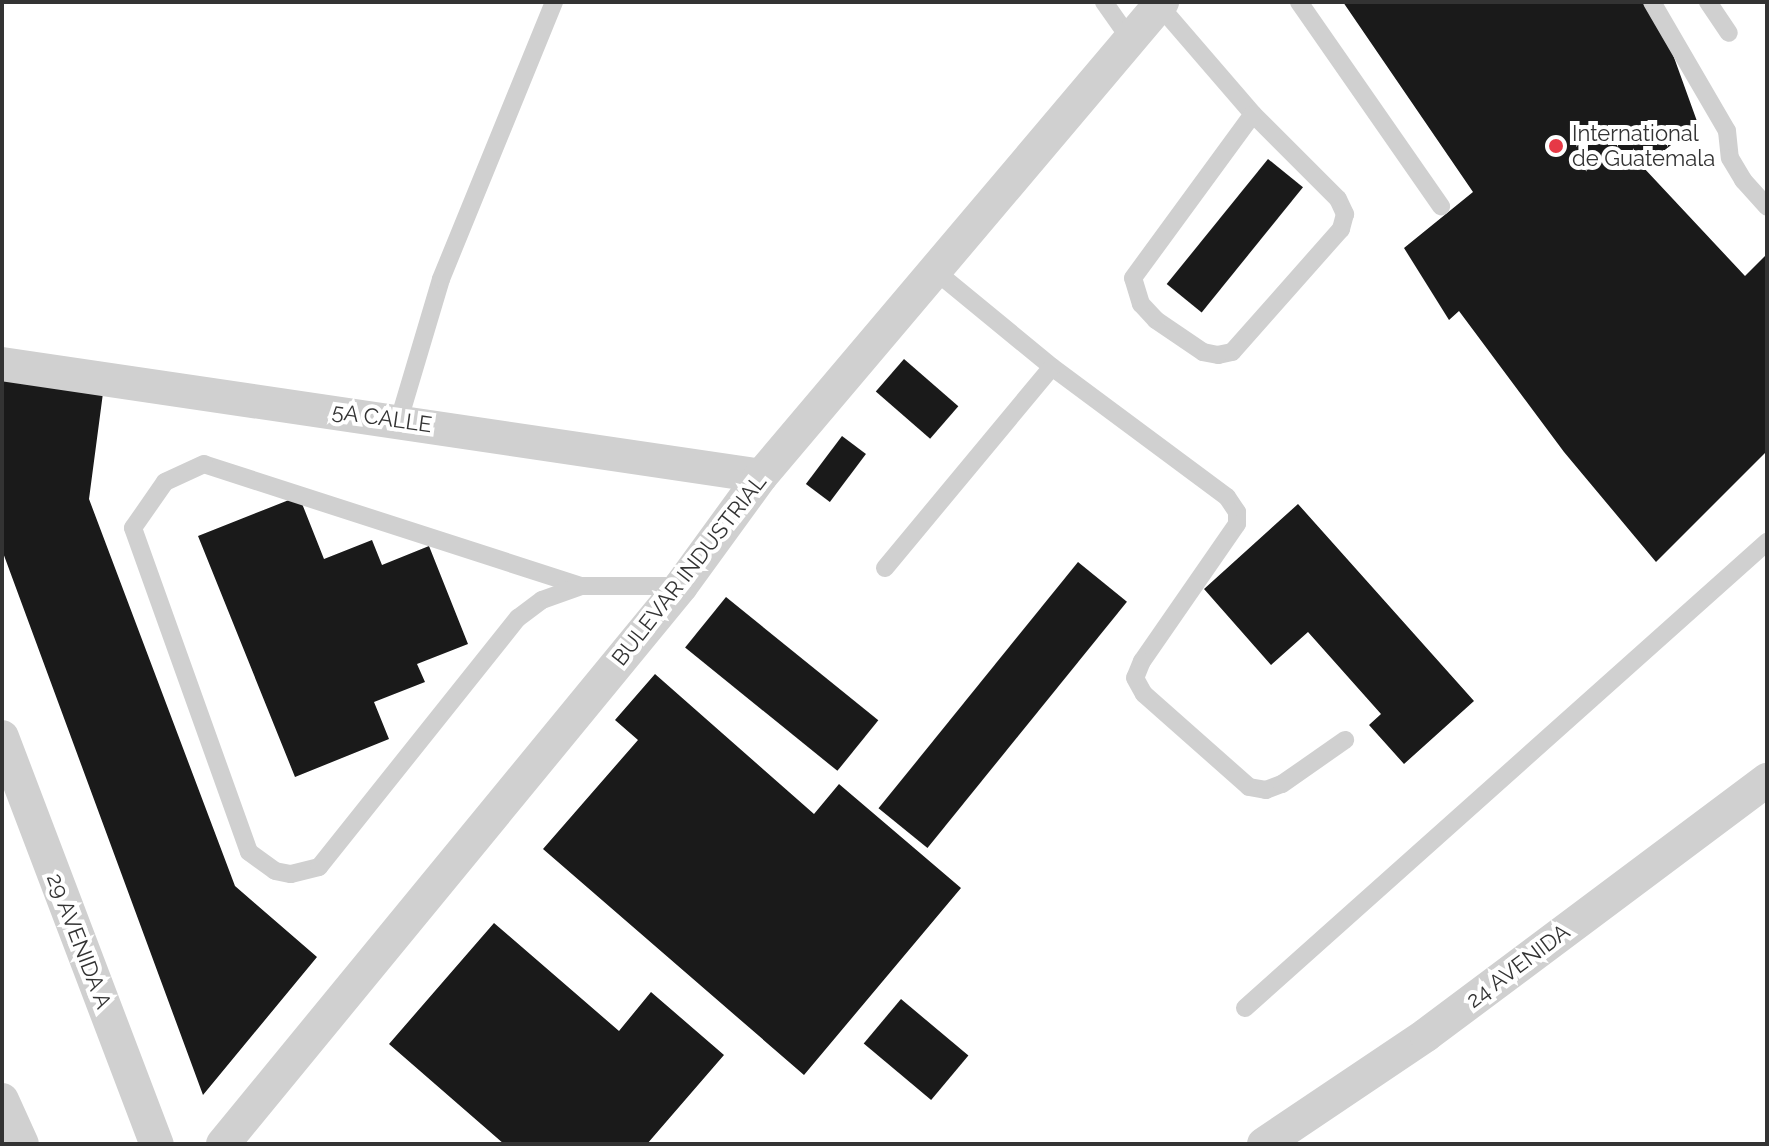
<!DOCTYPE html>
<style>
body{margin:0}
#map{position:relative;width:1769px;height:1146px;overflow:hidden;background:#fff;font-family:Raleway,sans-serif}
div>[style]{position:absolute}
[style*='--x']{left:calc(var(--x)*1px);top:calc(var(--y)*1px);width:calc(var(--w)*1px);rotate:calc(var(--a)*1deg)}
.building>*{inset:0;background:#1a1a1a;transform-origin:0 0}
.lane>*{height:18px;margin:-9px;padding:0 9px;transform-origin:9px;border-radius:9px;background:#d0d0d0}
.street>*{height:34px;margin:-17px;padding:0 17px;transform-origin:17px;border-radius:17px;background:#d0d0d0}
.dots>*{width:22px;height:22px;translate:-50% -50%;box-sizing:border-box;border:4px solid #fff;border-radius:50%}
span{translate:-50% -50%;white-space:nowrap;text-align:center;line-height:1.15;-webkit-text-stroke:8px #fff;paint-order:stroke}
.poi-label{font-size:22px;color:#333}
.left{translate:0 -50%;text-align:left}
.street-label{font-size:22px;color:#333}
.frame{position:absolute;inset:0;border:4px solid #333;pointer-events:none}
</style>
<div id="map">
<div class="building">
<i style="clip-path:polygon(1343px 2px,1643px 2px,1667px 38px,1698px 124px,1643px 167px,1745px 276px,1767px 254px,1767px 451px,1656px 562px,1564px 452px,1459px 311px,1449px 320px,1404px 248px,1473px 192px)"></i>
<i style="left:1268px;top:159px;width:45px;height:161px;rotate:39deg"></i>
<i style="left:904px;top:359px;width:72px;height:43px;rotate:41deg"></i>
<i style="clip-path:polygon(2px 378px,103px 393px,89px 499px,235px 886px,317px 957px,203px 1095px,2px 550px)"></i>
<i style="left:842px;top:436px;width:30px;height:60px;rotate:37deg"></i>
<i style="clip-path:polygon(299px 496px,324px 559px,372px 540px,382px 565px,429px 546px,468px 644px,417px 664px,425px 682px,374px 702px,389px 739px,295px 777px,198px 536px)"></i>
<i style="clip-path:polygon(1298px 504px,1474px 701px,1404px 764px,1369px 725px,1381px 714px,1308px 632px,1271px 665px,1204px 589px)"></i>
<i style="left:1078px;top:562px;width:63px;height:317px;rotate:39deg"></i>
<i style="left:726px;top:597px;width:196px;height:65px;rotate:39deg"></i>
<i style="clip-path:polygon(655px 674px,814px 814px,839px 784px,961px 888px,804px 1075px,543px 849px,638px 740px,615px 720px)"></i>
<i style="clip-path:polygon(494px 923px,619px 1031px,651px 992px,724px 1055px,647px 1144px,504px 1144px,389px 1044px)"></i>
<i style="left:901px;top:999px;width:88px;height:58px;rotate:40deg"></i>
</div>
<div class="lane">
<i style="--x:1104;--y:2;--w:45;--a:54.9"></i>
<i style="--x:1299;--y:2;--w:249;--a:55.2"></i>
<i style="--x:1652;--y:2;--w:149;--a:59.8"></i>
<i style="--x:1727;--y:131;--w:27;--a:84"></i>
<i style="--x:1730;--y:158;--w:26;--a:59"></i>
<i style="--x:1743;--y:180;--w:36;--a:48"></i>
<i style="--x:1708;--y:2;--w:37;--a:56"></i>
<i style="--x:1159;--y:5;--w:144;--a:49.2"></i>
<i style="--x:1253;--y:114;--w:120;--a:45"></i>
<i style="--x:1338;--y:199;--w:17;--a:65"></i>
<i style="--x:1345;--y:214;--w:16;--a:105"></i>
<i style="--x:1341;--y:229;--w:164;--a:131.5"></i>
<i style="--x:1232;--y:352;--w:14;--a:168"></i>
<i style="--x:1218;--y:355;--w:15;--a:-169"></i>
<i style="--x:1203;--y:352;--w:57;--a:-145.8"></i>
<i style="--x:1156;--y:320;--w:22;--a:-133"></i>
<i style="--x:1141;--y:304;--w:27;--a:-107"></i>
<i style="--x:1133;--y:278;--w:203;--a:-53.8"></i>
<i style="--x:934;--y:270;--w:153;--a:39.4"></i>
<i style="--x:1052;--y:367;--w:218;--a:36.6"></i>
<i style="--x:1227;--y:497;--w:18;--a:56"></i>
<i style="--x:1237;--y:512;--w:12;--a:90"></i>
<i style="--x:1237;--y:524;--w:167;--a:124.7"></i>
<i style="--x:1142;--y:661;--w:18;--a:112"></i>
<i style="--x:1135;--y:678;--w:18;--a:61"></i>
<i style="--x:1144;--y:694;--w:140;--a:41.5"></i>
<i style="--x:1249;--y:787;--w:17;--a:10"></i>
<i style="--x:1266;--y:790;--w:17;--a:-21"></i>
<i style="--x:1282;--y:784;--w:77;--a:-34.9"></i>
<i style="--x:399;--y:420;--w:147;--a:-73.4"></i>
<i style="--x:441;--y:279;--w:299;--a:-67.8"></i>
<i style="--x:885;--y:568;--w:261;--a:-50.3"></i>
<i style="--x:581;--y:586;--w:396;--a:-162.1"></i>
<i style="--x:204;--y:464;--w:43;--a:155.2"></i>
<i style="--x:165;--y:482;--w:56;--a:124.8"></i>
<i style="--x:133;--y:528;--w:344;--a:70.3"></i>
<i style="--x:249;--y:852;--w:32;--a:36"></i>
<i style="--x:275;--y:871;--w:16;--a:11"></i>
<i style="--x:291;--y:874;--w:29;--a:-14"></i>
<i style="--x:319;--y:867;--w:319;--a:-51.4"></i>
<i style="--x:518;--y:618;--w:30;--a:-37"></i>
<i style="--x:542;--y:600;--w:41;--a:-19.7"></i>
<i style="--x:581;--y:586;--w:100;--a:0"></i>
<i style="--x:1245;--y:1008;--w:700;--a:-41.76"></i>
</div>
<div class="street">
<i style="--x:2;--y:364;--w:767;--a:8.39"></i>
<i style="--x:2;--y:737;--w:436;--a:69.2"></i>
<i style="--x:2;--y:1100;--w:48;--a:65.6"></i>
<i style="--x:223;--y:1144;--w:722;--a:-50.62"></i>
<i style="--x:681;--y:586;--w:136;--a:-54"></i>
<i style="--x:761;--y:476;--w:621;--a:-49.77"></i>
<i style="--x:1264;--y:1144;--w:195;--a:-33.9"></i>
<i style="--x:1426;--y:1035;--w:426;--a:-36.8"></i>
</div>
<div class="dots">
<i style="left:1556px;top:146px;background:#e63946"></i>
</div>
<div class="poi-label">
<span class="left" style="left:1572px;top:146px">International<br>de Guatemala</span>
</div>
<div class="street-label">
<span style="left:382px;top:418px;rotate:8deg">5A CALLE</span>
<span style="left:689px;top:570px;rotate:-52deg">BULEVAR INDUSTRIAL</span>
<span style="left:79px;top:941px;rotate:69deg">29 AVENIDA A</span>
<span style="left:1518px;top:966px;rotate:-37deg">24 AVENIDA</span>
</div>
<div class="frame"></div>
</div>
